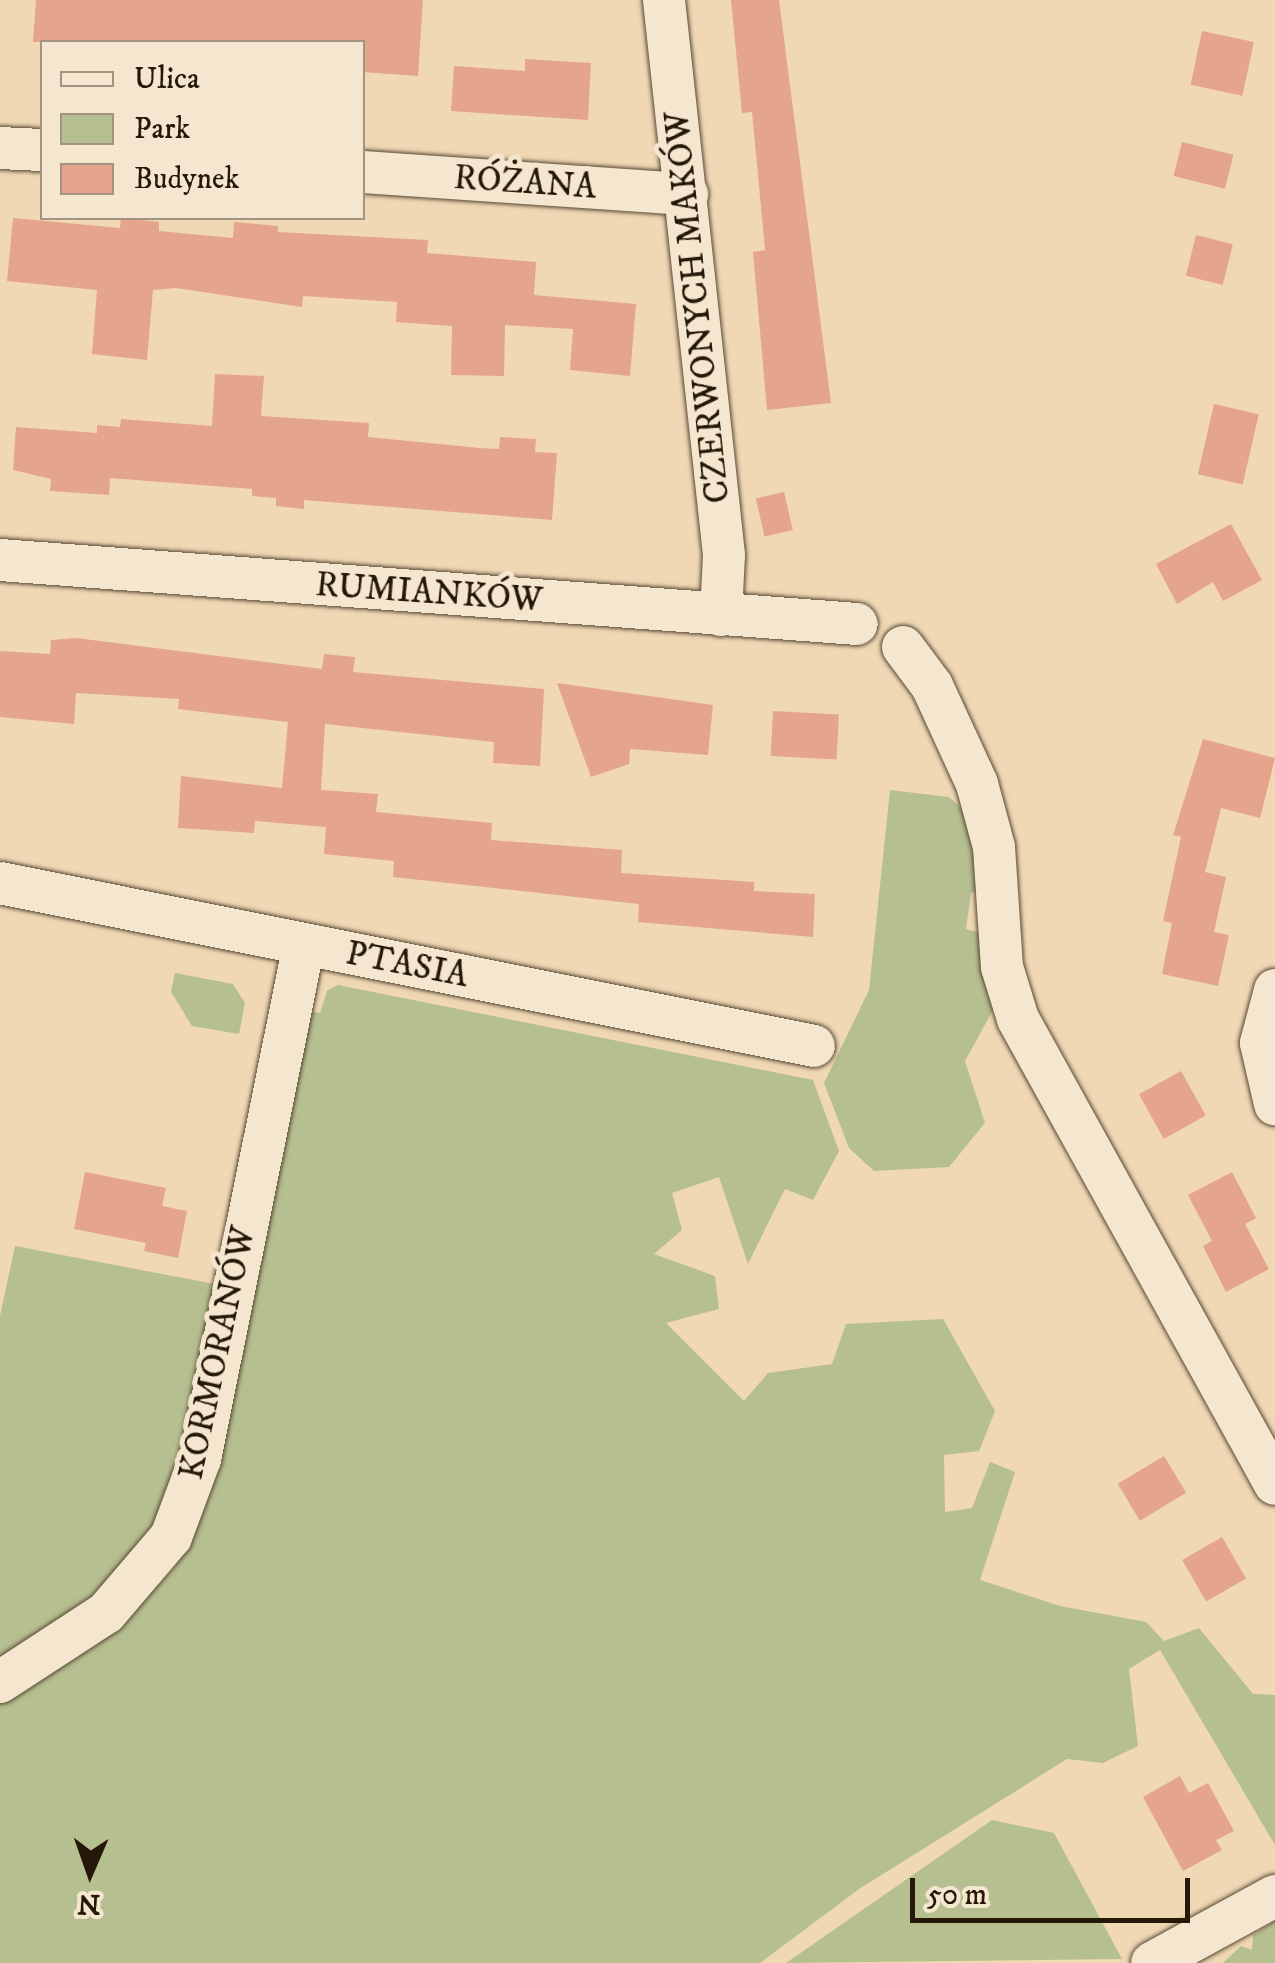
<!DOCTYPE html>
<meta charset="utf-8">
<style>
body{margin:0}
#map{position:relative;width:1275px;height:1963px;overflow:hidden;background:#f0d8b5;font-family:"IM FELL DW Pica",serif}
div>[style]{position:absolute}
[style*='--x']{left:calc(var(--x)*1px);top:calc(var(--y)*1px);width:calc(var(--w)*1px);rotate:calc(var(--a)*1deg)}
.green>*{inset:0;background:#b6bf90}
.building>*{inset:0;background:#e5a48c;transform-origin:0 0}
.roads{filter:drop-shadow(0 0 2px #584834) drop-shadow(0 0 2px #584834)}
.minor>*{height:42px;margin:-21px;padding:0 21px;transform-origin:21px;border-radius:21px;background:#f5e6cf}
span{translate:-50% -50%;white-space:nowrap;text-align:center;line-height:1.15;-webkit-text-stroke:10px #f5e6cf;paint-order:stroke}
.street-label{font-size:35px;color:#261809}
.legend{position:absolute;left:40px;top:40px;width:325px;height:180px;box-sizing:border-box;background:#f5e6cf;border:2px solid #a29480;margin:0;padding:12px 18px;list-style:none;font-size:30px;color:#261809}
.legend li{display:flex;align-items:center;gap:20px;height:50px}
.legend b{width:50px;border:2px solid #a29480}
.north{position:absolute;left:40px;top:1823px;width:100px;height:100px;-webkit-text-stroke:8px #f5e6cf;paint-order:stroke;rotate:182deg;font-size:28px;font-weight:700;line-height:40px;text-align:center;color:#261809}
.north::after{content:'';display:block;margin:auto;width:35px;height:45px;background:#261809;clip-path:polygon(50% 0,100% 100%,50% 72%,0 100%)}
.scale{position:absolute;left:910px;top:1878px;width:280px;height:45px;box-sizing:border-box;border:5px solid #261809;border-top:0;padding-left:12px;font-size:30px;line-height:35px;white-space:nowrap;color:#261809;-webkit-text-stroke:8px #f5e6cf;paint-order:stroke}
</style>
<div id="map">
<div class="green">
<i style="clip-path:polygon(890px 790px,949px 797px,980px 824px,993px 883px,971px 893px,966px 929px,987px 935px,998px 1001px,965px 1061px,985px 1123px,949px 1167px,874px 1171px,849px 1148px,824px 1083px,869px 990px)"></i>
<i style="clip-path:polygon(175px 973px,233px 984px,245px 1003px,239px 1034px,192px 1026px,171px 992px)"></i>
<i style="clip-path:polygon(338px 985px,813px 1080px,839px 1151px,813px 1200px,785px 1189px,748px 1264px,719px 1177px,672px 1193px,682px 1230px,654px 1254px,715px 1276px,719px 1309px,666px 1323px,744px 1401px,768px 1373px,832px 1364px,846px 1324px,943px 1319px,995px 1411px,979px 1451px,944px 1455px,945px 1512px,972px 1508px,990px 1462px,1015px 1472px,980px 1580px,1060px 1606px,1146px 1622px,1164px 1641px,1199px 1628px,1253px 1694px,1275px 1695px,1275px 1845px,1160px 1650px,1129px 1669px,1138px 1746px,1103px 1763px,1067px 1759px,859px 1889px,760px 1963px,0 1963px,0 1700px,120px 1626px,174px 1568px,199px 1523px,307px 1011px,320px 1013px,327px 991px)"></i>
<i style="clip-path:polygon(15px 1246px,220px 1285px,168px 1509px,130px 1573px,0 1667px,0 1316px)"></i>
<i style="clip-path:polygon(992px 1820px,1054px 1833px,1122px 1959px,786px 1963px)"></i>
<i style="clip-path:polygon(1275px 1921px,1275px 1963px,1223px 1963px,1241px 1946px,1252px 1950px,1253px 1935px)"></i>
</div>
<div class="building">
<i style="clip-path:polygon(36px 0,423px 0,418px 76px,362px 72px,362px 42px,33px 42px)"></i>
<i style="clip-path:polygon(731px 0,779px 0,831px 403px,767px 410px,753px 252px,765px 250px,752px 112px,742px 113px)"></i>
<i style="left:1202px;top:31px;width:53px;height:55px;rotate:12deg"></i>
<i style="clip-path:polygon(525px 59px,591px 63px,588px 120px,451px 111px,454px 66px,525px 71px)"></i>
<i style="left:1182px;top:142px;width:53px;height:35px;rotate:14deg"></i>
<i style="clip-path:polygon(13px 218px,120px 228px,121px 218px,159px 222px,159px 231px,233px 238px,234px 222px,278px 226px,278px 232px,428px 240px,427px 253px,536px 262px,534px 295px,636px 304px,630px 376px,570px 370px,573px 329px,505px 325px,504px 376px,451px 375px,452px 326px,396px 322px,397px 302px,303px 296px,302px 307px,176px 288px,153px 290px,147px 360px,92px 354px,97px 290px,7px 281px)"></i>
<i style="left:1196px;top:235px;width:38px;height:42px;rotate:14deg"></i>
<i style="clip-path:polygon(215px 374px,264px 376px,261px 416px,369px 423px,368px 437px,480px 448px,499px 449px,500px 437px,536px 439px,535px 452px,557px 453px,552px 520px,304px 500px,304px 509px,276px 506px,276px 498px,252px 496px,252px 489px,110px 478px,109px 495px,50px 491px,51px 479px,13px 470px,16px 427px,97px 433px,97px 425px,120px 427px,121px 419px,212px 426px)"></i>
<i style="left:1214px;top:404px;width:46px;height:72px;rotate:13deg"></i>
<i style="left:784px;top:492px;width:39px;height:29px;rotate:77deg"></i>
<i style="clip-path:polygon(1231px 524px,1262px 580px,1223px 601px,1213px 582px,1177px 604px,1156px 564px)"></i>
<i style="clip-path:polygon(76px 638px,322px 669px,324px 654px,355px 657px,353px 672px,544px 689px,540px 766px,493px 763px,494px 742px,325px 724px,321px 790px,378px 794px,376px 812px,492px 823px,491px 840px,622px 850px,621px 873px,754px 882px,754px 891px,815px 894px,813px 937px,638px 922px,639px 904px,393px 877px,394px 861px,324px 854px,326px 827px,255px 821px,254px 833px,178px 828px,181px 776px,282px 788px,288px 722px,178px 709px,179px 699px,76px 693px,74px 724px,0 717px,0 651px,50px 654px,51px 640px)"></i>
<i style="clip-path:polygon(557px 683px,713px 705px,708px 755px,630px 749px,629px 764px,591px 777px)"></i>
<i style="left:773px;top:711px;width:66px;height:45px;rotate:3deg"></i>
<i style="clip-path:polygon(1203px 739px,1275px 758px,1260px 818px,1221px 808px,1205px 872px,1226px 877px,1214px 932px,1229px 935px,1218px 986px,1162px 974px,1172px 923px,1163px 921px,1181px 837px,1173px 835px)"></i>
<i style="left:1181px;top:1071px;width:51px;height:48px;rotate:61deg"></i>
<i style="clip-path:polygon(85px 1172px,166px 1188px,162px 1206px,187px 1211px,178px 1258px,144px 1251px,146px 1243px,74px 1229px)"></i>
<i style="clip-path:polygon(1232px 1172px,1256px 1218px,1245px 1224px,1269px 1269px,1226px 1292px,1203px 1246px,1212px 1241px,1188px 1195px)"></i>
<i style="left:1164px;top:1456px;width:43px;height:54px;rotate:59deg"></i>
<i style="left:1222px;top:1537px;width:48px;height:46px;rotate:60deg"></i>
<i style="clip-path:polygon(1180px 1776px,1189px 1793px,1208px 1783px,1234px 1831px,1216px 1840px,1222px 1850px,1183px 1871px,1143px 1797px)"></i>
</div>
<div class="roads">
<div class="minor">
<i style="--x:664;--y:0;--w:558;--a:83.83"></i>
<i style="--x:724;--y:555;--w:60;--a:92.9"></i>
<i style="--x:0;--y:148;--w:42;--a:2.7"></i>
<i style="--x:362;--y:172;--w:326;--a:3.9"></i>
<i style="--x:0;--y:560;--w:859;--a:4.27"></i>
<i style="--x:903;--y:647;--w:49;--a:53.4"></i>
<i style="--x:932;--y:686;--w:108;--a:65.3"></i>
<i style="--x:977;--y:784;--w:65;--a:74.9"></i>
<i style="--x:994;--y:847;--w:120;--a:86.2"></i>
<i style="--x:1002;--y:967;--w:54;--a:72.9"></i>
<i style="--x:1018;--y:1019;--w:531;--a:61.07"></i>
<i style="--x:0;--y:883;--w:830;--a:11.32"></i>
<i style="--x:1275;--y:990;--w:55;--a:104.8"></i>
<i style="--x:1261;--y:1043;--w:63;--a:77.1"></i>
<i style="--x:0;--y:1682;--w:126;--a:-33.1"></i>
<i style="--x:106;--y:1613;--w:100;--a:-49.5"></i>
<i style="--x:171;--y:1537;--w:83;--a:-69.6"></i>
<i style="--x:200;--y:1459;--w:525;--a:-78.58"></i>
<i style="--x:1152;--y:1963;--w:140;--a:-28.6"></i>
</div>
</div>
<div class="street-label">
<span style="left:525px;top:183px;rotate:4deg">RÓŻANA</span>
<span style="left:698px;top:307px;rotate:-96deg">CZERWONYCH MAKÓW</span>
<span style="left:429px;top:593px;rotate:4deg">RUMIANKÓW</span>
<span style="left:407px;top:965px;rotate:11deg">PTASIA</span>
<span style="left:218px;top:1353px;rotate:-78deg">KORMORANÓW</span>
</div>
<ul class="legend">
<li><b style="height:12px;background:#f5e6cf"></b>Ulica</li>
<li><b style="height:28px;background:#b6bf90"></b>Park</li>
<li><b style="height:28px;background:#e5a48c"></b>Budynek</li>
</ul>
<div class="north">N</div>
<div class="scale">50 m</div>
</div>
